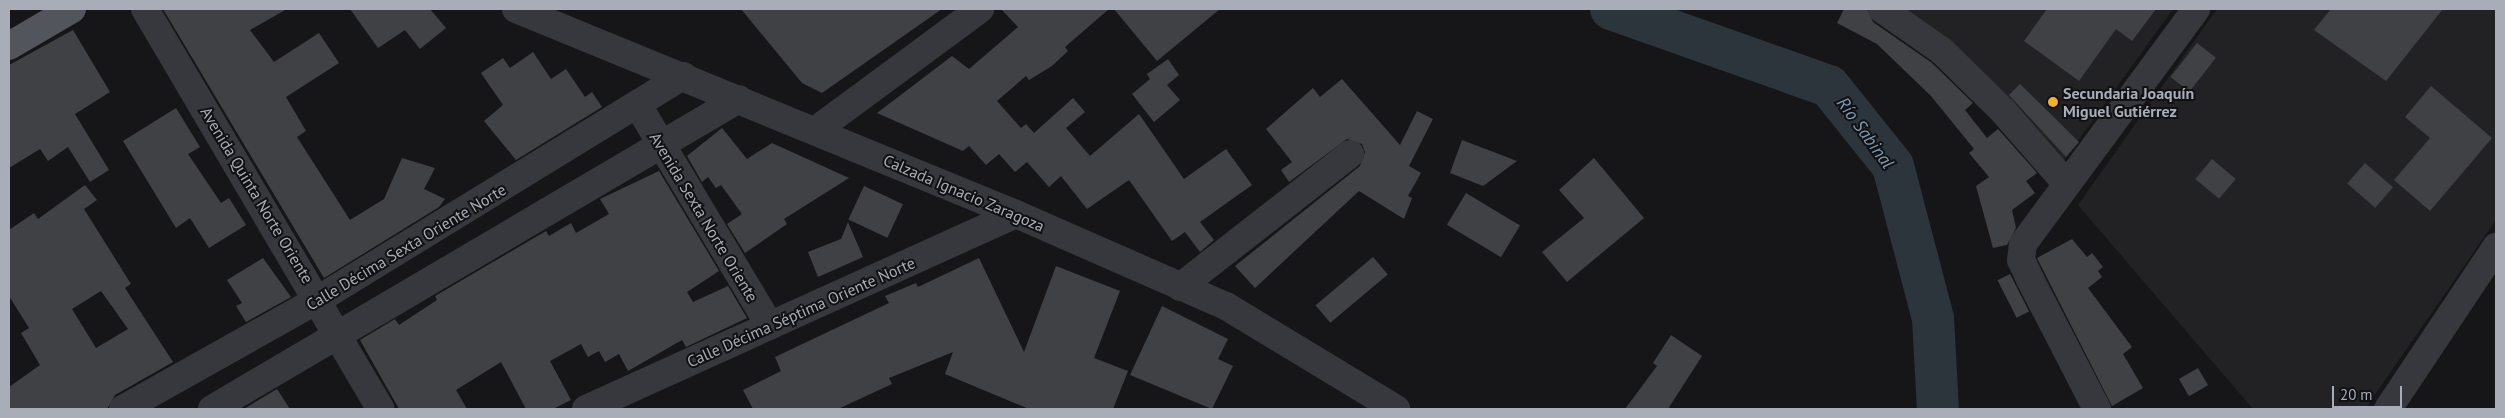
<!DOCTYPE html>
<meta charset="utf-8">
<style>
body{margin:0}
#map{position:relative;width:2505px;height:418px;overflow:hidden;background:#161618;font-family:"PT Sans",sans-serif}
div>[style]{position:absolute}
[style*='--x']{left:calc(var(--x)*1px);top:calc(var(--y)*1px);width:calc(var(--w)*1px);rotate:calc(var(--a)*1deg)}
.built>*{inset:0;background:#222225}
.river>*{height:42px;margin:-21px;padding:0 21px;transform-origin:21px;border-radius:21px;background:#2c353c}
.building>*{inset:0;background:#404145;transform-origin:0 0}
.minor>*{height:28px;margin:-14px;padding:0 14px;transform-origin:14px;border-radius:14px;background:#37383d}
.major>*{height:28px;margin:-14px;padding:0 14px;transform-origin:14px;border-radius:14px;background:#53555c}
.dots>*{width:14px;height:14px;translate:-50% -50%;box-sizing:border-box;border:2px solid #111113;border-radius:50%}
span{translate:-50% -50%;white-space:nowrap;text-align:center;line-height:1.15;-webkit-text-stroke:4px #111113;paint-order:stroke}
.poi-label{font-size:16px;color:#a8adb8;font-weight:700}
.left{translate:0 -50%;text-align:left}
.street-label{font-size:16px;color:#a8adb8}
.water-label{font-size:18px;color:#7f9bb3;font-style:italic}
.frame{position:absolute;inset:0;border:10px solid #a8adb8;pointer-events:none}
.scale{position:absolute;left:2332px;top:386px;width:70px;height:22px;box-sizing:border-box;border:2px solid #a8adb8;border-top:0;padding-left:6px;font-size:15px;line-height:18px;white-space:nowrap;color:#a8adb8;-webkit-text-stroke:4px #111113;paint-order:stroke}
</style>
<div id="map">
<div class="built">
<i style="clip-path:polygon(1892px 9px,2173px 9px,2060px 166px)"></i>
<i style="clip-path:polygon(2217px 9px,2496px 9px,2496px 220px,2365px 409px,2253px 409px,2078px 205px)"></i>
</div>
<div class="river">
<i style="--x:1611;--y:9;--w:231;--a:19.5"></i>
<i style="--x:1829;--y:86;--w:102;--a:51.3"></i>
<i style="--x:1893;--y:166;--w:157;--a:75.3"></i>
<i style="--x:1933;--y:318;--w:91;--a:86.9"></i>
</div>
<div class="building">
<i style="clip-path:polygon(163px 9px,287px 9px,250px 30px,274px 62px,319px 33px,339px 63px,286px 97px,306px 131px,297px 137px,350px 220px,384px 199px,402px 158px,435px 168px,424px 189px,445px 199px,439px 207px,324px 278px)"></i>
<i style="clip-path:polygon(350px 9px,430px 9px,446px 28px,420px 49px,405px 30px,378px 48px)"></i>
<i style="clip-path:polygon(741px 9px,942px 9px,822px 93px,802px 83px)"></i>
<i style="clip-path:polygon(1001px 9px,1109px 9px,1065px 47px,1068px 51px,1052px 66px,1029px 80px,1026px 76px,997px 101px,1021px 128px,1026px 124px,1034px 133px,1073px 98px,1085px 112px,1066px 128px,1090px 156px,1139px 114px,1184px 179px,1226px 149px,1252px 185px,1200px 222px,1214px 240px,1200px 252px,1185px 232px,1172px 241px,1129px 180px,1087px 209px,1061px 176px,1049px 187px,1027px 162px,1015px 172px,999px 154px,986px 165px,969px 146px,963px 151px,877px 113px,952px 56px,969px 69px,1018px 27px)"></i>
<i style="clip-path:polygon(1114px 9px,1220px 9px,1157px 61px)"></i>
<i style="clip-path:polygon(1844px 9px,1867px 9px,1873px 22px,1932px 63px,1973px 103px,1965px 110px,1987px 138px,1998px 129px,2037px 173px,2026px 181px,2035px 193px,2012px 210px,2016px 228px,2007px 245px,1993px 248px,1976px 186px,1989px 177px,1969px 153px,1974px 149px,1931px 96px,1877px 44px,1837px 23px)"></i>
<i style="clip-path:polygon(2047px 9px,2156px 9px,2132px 41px,2116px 29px,2079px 81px,2024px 41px)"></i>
<i style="clip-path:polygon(2331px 9px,2443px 9px,2386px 81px,2314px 30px)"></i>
<i style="clip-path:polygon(73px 30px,110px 92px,75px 114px,109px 170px,90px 182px,68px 147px,48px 161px,40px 149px,9px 168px,9px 65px)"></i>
<i style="left:2197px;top:43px;width:24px;height:43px;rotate:38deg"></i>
<i style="clip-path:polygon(533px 52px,551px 79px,566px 69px,585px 97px,592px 92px,602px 107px,516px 160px,484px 121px,503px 105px,481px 73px,503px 58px,510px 68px)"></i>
<i style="clip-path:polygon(1168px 59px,1179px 75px,1167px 85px,1180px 100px,1154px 122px,1132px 94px,1150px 79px,1147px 74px)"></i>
<i style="clip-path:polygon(1342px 79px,1400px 145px,1417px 111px,1433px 119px,1409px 166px,1421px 173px,1408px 196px,1412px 198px,1404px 219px,1359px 191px,1255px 288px,1235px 266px,1360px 166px,1365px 152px,1362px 144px,1347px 139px,1289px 182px,1281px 170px,1292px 162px,1266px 129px,1313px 88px,1320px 97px)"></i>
<i style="clip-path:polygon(2020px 84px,2079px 142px,2066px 157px,2009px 95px)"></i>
<i style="clip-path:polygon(2431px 86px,2492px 138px,2430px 211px,2394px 180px,2430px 138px,2405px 117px)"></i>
<i style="clip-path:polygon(176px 108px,200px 147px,188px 154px,221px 203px,229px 198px,246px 225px,209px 248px,190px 218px,176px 228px,123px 141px)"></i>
<i style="clip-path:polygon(722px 128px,747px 159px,772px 143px,849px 178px,784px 219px,787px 224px,745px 253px,727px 224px,742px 214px,721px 185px,716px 188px,708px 177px,702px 182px,687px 156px)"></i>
<i style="clip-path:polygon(1462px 140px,1517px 161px,1483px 186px,1450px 173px)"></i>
<i style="clip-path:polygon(1594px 158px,1644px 218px,1567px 282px,1542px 252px,1584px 218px,1559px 190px)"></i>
<i style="left:2212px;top:159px;width:31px;height:26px;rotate:40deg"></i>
<i style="left:2365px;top:163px;width:37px;height:27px;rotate:41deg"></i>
<i style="clip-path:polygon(659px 171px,719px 271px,687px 292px,693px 302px,728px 286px,747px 318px,686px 347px,682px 340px,628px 371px,619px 354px,605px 362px,599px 351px,588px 357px,581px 344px,550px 361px,571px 400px,553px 409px,526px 409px,501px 362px,456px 390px,467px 409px,399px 409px,360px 340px,395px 319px,399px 325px,437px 300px,435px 296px,546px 231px,549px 236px,571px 223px,576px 233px,609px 214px,600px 199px)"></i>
<i style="clip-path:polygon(evenodd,85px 185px,97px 200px,84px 209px,131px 284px,125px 288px,173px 362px,115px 395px,107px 409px,9px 409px,9px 387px,40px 365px,21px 333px,29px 328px,9px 296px,9px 230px,34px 213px,38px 219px,85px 185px,101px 291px,128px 329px,96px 348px,72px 309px,101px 291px)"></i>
<i style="left:864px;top:186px;width:43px;height:37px;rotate:25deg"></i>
<i style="left:1466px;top:193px;width:63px;height:37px;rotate:31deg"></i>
<i style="clip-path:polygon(848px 222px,863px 257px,818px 277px,808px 252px,841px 239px)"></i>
<i style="clip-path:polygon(2072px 239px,2087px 257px,2092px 253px,2103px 267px,2098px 271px,2102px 277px,2088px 288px,2132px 347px,2123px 354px,2143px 388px,2112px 406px,2037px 258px)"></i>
<i style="left:1373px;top:257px;width:23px;height:75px;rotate:50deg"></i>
<i style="clip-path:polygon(263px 258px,291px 297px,246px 322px,236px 306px,242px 303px,227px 280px)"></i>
<i style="clip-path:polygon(979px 258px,1024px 352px,1056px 266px,1120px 291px,1094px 358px,1128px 371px,1113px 409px,1029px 409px,945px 374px,953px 352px,889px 378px,892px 384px,838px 409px,753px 409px,743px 390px,781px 371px,775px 357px,889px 303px,885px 296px,916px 283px,918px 287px)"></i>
<i style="left:2010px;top:274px;width:42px;height:14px;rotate:63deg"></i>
<i style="clip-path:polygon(1162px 306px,1228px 339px,1218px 359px,1233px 366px,1212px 409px,1130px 375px)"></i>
<i style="clip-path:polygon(1671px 335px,1702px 356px,1668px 409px,1625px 409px,1657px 366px,1653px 363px)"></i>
<i style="left:2198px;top:368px;width:20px;height:22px;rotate:60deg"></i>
<i style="clip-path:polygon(277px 389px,290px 409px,244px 409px,257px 401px)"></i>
</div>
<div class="minor">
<i style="--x:145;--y:9;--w:464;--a:59.5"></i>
<i style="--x:516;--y:9;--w:540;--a:22.29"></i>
<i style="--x:1016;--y:214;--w:229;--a:23.7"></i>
<i style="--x:1226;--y:306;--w:199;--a:31.2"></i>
<i style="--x:1882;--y:9;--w:73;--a:35"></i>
<i style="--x:1942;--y:51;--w:86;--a:44.5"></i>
<i style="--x:2003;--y:111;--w:94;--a:48.9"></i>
<i style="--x:639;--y:107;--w:255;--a:59.1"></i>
<i style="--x:816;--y:130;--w:204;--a:-36.4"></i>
<i style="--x:1180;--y:287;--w:216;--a:-38"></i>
<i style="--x:123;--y:409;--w:225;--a:-29.3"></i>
<i style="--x:319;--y:299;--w:427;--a:-31.5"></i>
<i style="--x:212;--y:409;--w:611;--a:-30.47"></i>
<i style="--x:586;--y:409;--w:472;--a:-24.4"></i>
<i style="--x:2097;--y:409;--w:146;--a:-117.3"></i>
<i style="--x:2030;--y:279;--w:21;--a:-115"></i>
<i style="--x:2021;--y:260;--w:16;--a:-83"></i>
<i style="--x:2023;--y:244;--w:292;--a:-53.6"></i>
<i style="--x:2388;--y:409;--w:195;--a:-56.3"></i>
</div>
<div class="major">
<i style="--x:9;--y:46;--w:73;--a:-30.4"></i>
</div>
<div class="dots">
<i style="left:2053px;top:102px;background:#f2b134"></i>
</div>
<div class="poi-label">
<span class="left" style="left:2063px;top:102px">Secundaria Joaquín<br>Miguel Gutiérrez</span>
</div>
<div class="street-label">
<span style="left:964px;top:193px;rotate:23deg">Calzada Ignacio Zaragoza</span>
<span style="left:257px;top:195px;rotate:59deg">Avenida Quinta Norte Oriente</span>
<span style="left:704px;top:217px;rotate:59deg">Avenida Sexta Norte Oriente</span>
<span style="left:406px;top:247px;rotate:-31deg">Calle Décima Sexta Oriente Norte</span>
<span style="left:801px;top:312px;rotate:-24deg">Calle Décima Séptima Oriente Norte</span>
</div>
<div class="water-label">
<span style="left:1865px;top:133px;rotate:54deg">Río Sabinal</span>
</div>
<div class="frame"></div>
<div class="scale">20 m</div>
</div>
